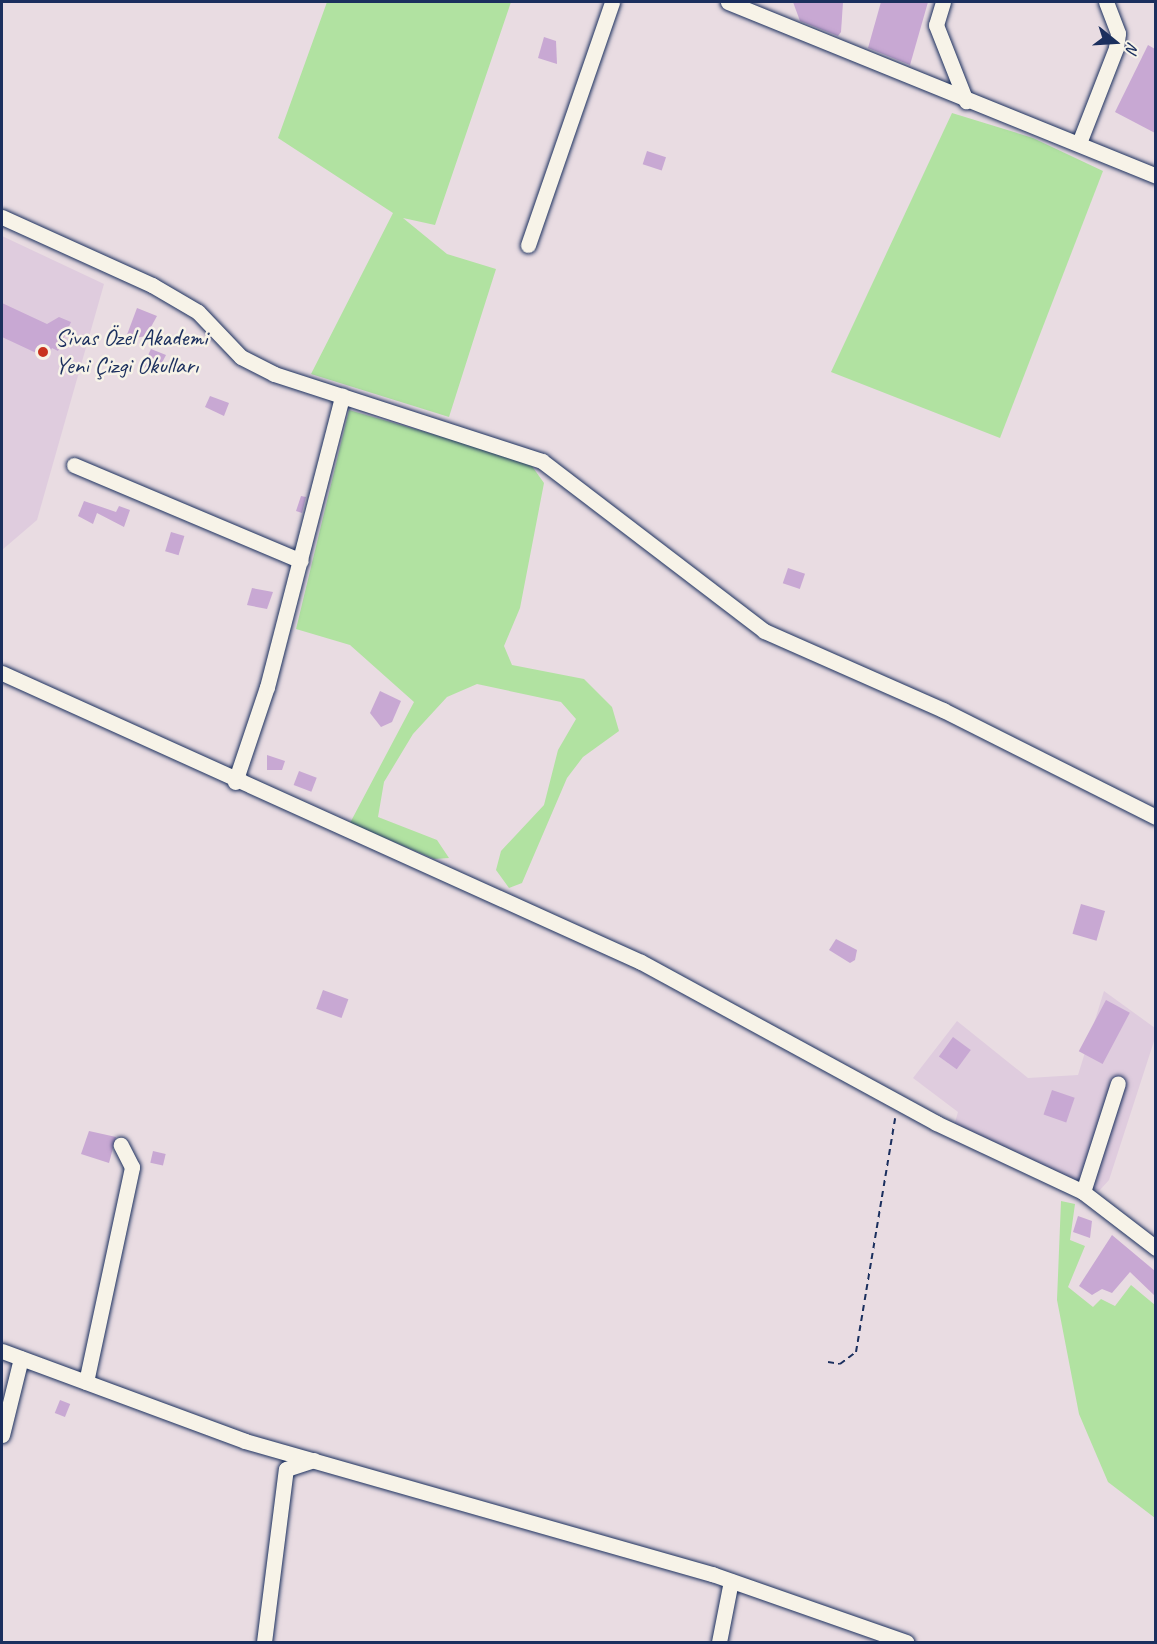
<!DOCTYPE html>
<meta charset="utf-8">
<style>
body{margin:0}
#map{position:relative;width:1157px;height:1644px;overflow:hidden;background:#e9dce2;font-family:Caveat,sans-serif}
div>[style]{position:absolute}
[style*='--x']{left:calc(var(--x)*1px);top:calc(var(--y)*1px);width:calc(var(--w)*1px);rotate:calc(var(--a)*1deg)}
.built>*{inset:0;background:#dfccde}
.green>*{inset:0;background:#b1e2a1}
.building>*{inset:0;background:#c8a8d3;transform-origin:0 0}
.path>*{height:2px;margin-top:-1px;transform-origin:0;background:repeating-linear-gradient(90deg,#1b2f5e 0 6px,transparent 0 10.5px)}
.roads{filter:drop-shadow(0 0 2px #1b2f5e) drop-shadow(0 0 2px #1b2f5e)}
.minor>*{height:15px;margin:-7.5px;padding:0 7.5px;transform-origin:7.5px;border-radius:7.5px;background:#f7f3e8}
.dots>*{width:16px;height:16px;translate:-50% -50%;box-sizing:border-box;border:3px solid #f7f3e8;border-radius:50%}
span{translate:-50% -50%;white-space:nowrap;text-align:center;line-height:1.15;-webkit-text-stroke:5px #f7f3e8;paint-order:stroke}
.poi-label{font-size:24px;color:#1b2f5e}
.left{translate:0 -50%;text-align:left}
.frame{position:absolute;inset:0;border:3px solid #1b2f5e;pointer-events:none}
.north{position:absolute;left:1085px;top:12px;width:60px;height:60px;-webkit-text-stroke:4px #f7f3e8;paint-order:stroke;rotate:108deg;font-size:16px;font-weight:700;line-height:24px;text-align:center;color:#1b2f5e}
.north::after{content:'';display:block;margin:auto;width:21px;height:27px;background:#1b2f5e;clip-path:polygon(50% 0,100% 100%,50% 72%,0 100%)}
</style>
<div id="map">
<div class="built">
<i style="clip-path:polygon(2px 236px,104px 284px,37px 520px,2px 550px)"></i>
<i style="clip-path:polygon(1104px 991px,1155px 1028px,1155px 1038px,1109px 1180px,1099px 1191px,954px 1126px,958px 1112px,913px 1078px,957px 1021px,1028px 1078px,1078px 1075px)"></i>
</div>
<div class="green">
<i style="clip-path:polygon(327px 2px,511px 2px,435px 225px,403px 218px,447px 254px,496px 269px,449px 417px,311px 374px,393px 213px,278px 138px)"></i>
<i style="clip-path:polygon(952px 113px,1033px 138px,1103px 171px,1000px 438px,831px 372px)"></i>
<i style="clip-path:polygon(349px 410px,529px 462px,544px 483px,520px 608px,504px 646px,512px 665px,584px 679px,612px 707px,619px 731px,583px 757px,567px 778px,522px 883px,509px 888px,496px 870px,501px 851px,544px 805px,558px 750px,576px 719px,561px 702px,477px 684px,447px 697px,413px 734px,384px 782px,378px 817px,437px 840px,449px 858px,434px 859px,350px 823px,414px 702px,350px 645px,296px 629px)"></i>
<i style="clip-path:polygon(1061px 1201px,1075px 1204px,1070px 1240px,1085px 1246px,1068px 1287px,1093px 1307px,1101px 1299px,1115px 1306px,1131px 1285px,1155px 1305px,1155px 1518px,1108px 1482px,1079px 1414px,1057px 1300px)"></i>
</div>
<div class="building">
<i style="clip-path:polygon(793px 2px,843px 2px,841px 32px,838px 36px,800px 21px)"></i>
<i style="clip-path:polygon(881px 2px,928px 2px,910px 65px,868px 48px)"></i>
<i style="clip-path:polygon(544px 37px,556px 41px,557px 64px,538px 58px)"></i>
<i style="clip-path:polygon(1148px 45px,1155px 49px,1155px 133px,1115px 112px)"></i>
<i style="left:647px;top:151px;width:20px;height:14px;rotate:18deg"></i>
<i style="clip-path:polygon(2px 303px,47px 324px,59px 317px,71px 322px,58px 351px,52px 348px,47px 358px,2px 337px)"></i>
<i style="clip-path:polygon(137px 308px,157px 316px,146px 336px,125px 340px)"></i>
<i style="clip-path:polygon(151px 349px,166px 355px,157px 372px,142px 368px)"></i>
<i style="clip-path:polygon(210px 396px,229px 403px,224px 416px,205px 407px)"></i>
<i style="clip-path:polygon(301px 496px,306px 497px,302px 513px,296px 511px)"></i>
<i style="clip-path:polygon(84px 501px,116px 512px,119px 506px,130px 510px,124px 527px,97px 513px,93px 524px,78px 516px)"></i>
<i style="left:171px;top:532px;width:14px;height:20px;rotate:17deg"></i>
<i style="left:788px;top:568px;width:18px;height:16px;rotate:19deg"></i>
<i style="clip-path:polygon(252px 588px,273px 592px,267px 609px,247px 605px)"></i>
<i style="clip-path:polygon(380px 691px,401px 701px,392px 722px,381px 727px,370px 713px)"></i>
<i style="clip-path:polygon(267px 755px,285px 761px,282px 770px,267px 770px)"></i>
<i style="left:299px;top:771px;width:19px;height:15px;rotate:21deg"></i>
<i style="left:1081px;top:904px;width:25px;height:31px;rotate:16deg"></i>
<i style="clip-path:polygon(836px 939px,857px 950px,855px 960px,850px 963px,829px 950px)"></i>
<i style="left:323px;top:990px;width:27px;height:20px;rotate:20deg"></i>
<i style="left:1106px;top:1000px;width:27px;height:58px;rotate:28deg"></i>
<i style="left:953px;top:1037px;width:22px;height:24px;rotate:36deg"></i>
<i style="left:1052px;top:1090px;width:24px;height:26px;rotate:19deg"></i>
<i style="clip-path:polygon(89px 1131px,116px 1137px,109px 1163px,81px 1154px)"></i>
<i style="left:153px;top:1151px;width:13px;height:12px;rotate:13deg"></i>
<i style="clip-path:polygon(1078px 1216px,1092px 1221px,1090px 1238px,1073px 1232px)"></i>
<i style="clip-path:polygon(1112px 1235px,1155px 1271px,1155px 1296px,1130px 1272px,1112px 1293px,1102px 1289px,1092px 1295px,1079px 1286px)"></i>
<i style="left:60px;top:1400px;width:11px;height:14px;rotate:22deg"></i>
</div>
<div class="path">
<i style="--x:828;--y:1362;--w:12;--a:9"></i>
<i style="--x:840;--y:1364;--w:20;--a:-37"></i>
<i style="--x:856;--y:1352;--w:237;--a:-80.5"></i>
</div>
<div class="roads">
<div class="minor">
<i style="--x:728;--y:2;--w:462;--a:22.1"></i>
<i style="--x:943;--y:2;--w:24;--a:107"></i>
<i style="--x:936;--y:25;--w:82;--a:68.5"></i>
<i style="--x:1079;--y:143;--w:102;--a:-68.7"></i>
<i style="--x:1116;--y:48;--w:15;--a:-82"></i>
<i style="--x:1118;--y:33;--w:33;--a:-111"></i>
<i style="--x:2;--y:217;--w:165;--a:24.4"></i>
<i style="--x:152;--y:285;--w:53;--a:30.4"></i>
<i style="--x:198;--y:312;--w:62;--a:46.3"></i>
<i style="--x:241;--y:357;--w:37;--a:27"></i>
<i style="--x:274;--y:374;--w:282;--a:18"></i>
<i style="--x:542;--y:461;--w:280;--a:37.4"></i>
<i style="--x:764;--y:631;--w:196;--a:23.8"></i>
<i style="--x:943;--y:710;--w:238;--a:26.7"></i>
<i style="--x:528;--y:245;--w:257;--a:-70.9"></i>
<i style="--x:74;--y:465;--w:246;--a:22.9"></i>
<i style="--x:2;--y:673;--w:701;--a:24.34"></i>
<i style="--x:641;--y:962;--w:336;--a:28.6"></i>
<i style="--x:936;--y:1123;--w:162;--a:25.1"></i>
<i style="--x:1083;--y:1192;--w:92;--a:37.5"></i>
<i style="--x:235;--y:782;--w:100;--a:-71.4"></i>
<i style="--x:267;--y:687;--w:301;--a:-75.5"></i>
<i style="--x:1083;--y:1192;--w:114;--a:-72.2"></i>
<i style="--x:2;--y:1351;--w:259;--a:20.3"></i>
<i style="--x:245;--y:1441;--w:486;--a:15.9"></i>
<i style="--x:712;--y:1574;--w:206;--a:19.3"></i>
<i style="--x:86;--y:1382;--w:220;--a:-77.9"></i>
<i style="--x:132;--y:1167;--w:25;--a:-117"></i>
<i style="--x:2;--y:1435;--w:79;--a:-76.1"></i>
<i style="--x:264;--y:1642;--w:174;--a:-82.8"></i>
<i style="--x:286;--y:1469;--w:29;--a:-18"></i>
<i style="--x:719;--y:1642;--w:62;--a:-78.9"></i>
</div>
</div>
<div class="dots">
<i style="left:43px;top:352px;background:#c8321e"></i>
</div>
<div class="poi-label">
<span class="left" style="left:55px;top:352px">Sivas Özel Akademi<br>Yeni Çizgi Okulları</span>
</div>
<div class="frame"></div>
<div class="north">N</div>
</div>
